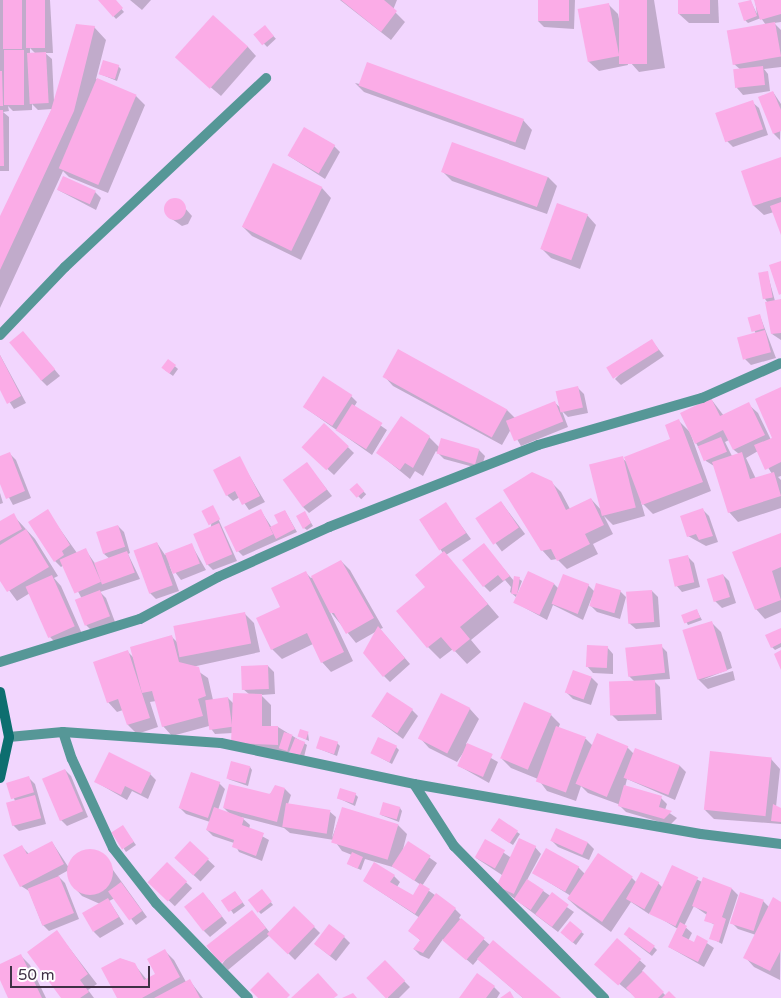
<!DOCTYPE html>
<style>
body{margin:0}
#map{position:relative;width:781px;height:998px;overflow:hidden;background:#f2d6fe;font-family:"Varela Round",sans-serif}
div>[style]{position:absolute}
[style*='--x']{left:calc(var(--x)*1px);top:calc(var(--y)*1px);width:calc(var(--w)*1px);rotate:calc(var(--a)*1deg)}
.shadow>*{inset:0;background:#0003;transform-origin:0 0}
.building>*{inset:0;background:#fbace7;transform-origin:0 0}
.round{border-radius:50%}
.minor>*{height:10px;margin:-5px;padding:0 5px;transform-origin:5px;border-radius:5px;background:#569797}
.secondary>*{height:10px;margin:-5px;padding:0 5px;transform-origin:5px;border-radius:5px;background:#0d6e6f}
span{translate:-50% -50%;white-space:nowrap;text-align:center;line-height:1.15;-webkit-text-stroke:5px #fff;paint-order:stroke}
.scale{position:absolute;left:10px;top:966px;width:140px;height:22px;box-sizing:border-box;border:2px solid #3f3145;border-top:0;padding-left:6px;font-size:15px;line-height:18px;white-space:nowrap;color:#3f3145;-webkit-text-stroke:4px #fff;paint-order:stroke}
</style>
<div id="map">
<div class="shadow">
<i style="clip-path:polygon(evenodd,0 0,50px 0,53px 53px,45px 53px,52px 59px,54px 101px,94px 27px,106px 40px,96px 79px,136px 96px,145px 105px,108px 193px,69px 177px,63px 171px,0 308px,0 219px,52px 109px,38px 110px,32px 104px,32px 110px,13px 111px,8px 106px,9px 111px,3px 112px,9px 117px,9px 171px,0 171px,0 0,30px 48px,36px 54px,30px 54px,30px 48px)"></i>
<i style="clip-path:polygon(100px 0,114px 0,124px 12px,116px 19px)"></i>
<i style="clip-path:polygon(130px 0,151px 0,142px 10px)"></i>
<i style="clip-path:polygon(340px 0,397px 0,393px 10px,405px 22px,391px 40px)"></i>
<i style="clip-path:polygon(539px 0,575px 0,574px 29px,544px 27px,538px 21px)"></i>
<i style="clip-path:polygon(620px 0,654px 0,665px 68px,639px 72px,630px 62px)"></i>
<i style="clip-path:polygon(679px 0,718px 0,719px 23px,689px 23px,679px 14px)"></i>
<i style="clip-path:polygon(750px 0,757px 14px,755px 0,781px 0,781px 22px,774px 23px,781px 30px,781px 67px,764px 69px,768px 74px,770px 91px,743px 95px,737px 88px,741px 70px,734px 64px,766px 25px,761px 18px,748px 23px,745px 20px)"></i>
<i style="clip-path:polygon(608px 4px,618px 14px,628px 65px,599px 71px,589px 62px)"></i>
<i style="left:265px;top:27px;width:16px;height:12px;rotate:47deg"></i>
<i style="clip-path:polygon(247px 46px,256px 56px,221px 96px,187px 67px)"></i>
<i style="clip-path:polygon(118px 66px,121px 69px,117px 81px,100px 74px)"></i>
<i style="clip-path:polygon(355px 83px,523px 120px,532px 130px,525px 150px,364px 92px)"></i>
<i style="clip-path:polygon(773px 92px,781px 104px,780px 140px,774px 134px)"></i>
<i style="clip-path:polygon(752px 102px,759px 108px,768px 135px,733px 147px,727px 141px)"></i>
<i style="clip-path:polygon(334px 146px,340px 152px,325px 179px,289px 156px)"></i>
<i style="clip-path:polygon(781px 159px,781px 232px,774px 212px,764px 215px,754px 206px,743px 171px)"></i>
<i style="clip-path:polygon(443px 172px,548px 177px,557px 186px,547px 214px,452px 181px)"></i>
<i style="clip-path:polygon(322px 188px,331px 198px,301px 260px,252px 236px,243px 227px)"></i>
<i style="clip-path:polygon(58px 190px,95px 192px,101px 198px,96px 210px)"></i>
<i style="clip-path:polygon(177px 199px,192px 216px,188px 224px,182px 226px,169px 217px,165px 208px,168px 202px)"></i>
<i style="clip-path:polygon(587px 215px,596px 225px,580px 269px,551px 258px,542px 249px)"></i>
<i style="clip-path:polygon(767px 272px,775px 301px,781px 300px,781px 340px,772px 334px,768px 303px,765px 299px)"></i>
<i style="clip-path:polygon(760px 316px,776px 358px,751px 365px,745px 359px,756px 334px,749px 319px)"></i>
<i style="clip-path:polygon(29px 339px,60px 376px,47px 386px,41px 380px)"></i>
<i style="clip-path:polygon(652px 341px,664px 356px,621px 385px,615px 379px)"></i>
<i style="clip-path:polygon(0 355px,26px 403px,14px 409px,0 387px)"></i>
<i style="clip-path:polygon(168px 360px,178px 369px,173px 376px,165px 370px)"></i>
<i style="clip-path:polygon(384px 376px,507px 410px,515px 418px,555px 403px,562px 409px,578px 388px,584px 394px,588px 413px,568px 417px,562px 411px,568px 427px,521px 446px,511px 429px,502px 445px,393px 386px)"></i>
<i style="clip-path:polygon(evenodd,781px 389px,781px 476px,778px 477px,781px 480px,781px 508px,738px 522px,729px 512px,714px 466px,706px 461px,696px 443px,711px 399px,724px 416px,748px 404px,758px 413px,771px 440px,773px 438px,781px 389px,729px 440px,734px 450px,739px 454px,732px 456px,725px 442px,729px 440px,781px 389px,758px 451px,772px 474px,756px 479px,746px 458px,758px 451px)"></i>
<i style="clip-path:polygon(351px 396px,357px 402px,354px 407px,387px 430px,372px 455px,304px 407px)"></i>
<i style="clip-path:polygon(678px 420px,690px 432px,711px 491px,653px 514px,641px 502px,645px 516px,613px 525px,604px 516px,613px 534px,593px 544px,598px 554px,567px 569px,557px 559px,551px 560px,542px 550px,551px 482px,561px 492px,570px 509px,591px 499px,602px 511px,622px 458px,628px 463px,672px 440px)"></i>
<i style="clip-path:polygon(324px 424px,354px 453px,334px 475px,310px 453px)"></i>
<i style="clip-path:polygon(429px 437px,439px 447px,479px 450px,485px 456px,481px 469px,444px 459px,436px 451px,423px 476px,415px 471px,410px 479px,378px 453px)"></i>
<i style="clip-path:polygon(10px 454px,16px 460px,31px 498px,13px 505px,0 481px,0 457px)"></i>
<i style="clip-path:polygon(239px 458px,265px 502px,249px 510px,240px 497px,233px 501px,227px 495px)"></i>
<i style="clip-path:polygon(307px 464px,332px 496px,309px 513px,303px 507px)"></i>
<i style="left:357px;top:485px;width:13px;height:7px;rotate:45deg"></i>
<i style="clip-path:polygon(0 493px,3px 503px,0 504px)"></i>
<i style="left:501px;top:502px;width:40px;height:29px;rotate:53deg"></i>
<i style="clip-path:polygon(445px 504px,471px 539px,446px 555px,499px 617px,471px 640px,481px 652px,467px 664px,453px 649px,440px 659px,428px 647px,427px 587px,443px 553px,420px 520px)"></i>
<i style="clip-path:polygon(213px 507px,237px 561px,213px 570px,207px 564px)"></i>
<i style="clip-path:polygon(703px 510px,709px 516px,718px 542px,706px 546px,688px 536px)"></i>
<i style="clip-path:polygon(47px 511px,77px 553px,85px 549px,96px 565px,110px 559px,104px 554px,118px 526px,124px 532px,130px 553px,128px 554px,140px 579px,100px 592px,106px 598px,115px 622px,92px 631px,86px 625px,82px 599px,64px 565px,61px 567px,55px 561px)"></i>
<i style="clip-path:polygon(261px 511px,272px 528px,280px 523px,285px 511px,297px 532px,243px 556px,237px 550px)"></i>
<i style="clip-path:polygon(13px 515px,35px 539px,58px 576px,54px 578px,61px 586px,83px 636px,59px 646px,50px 637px,30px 593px,17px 601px,0 578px,0 522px)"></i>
<i style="clip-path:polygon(307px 516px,313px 526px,307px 530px,304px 528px)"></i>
<i style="clip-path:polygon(781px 534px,781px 612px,765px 619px,756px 609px)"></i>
<i style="clip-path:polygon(157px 543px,165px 555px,191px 544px,206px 570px,181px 580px,169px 564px,179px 591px,156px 599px,150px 593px)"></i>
<i style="clip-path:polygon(484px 545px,514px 581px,519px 579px,522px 581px,516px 597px,510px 592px,511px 587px,505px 580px,490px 592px,484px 586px)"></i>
<i style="clip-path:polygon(688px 557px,694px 563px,700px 587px,682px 592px,676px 585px)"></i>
<i style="clip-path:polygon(341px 561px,350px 570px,383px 628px,380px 629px,410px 664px,390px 682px,384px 676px,377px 631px,356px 643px,329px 610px,353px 661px,331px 672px,322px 662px,313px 644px,282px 659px,272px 649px,281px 607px,306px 573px,311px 578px)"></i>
<i style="clip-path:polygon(723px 575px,729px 581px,736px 603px,722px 608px,715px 601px)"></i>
<i style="clip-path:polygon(554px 584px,559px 589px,588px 585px,595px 592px,620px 591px,626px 597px,620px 619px,597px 612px,591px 606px,592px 597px,583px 620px,553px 605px,547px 620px,516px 603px)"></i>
<i style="clip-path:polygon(652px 591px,658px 597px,660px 627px,636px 629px,629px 623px)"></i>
<i style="clip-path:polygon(697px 611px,702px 620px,688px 625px,683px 616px)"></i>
<i style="clip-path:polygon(244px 613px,254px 623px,260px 652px,192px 667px,208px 678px,213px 700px,228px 698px,234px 704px,250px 695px,243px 689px,268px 666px,274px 672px,275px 694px,261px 695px,271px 705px,271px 727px,278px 727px,304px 743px,307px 745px,304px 757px,291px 751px,287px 753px,242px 752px,233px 733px,215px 734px,209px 726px,172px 736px,163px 726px,156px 701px,150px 702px,158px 727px,137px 734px,128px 725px,123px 710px,117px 712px,108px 702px,128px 652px,134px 658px,172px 637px,178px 643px)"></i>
<i style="clip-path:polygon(711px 622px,721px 632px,732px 668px,702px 680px,733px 671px,735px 680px,708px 689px,698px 679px)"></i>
<i style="clip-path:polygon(781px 629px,781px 647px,775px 650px,772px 647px)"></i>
<i style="clip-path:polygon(661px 646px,667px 652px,670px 679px,653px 680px,660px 687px,662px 720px,618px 721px,612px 715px,635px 682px,629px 676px)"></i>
<i style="clip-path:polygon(607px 647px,613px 654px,613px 674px,593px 673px,587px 666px)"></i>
<i style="clip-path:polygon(574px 672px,592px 678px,598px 684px,591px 705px,573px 699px,567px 693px)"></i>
<i style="clip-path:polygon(442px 695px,470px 709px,479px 719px,466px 744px,498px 762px,489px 783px,459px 766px,467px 747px,457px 762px,429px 748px,420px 738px)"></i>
<i style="clip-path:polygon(412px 710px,418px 716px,403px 739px,372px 716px)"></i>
<i style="clip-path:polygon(551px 715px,560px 724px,558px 729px,586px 739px,593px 746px,627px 747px,634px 754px,636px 749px,680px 766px,686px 772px,675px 800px,627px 779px,625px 787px,661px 798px,667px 804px,665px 810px,677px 818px,670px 825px,626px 812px,618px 804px,588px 793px,581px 786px,576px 801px,547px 791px,538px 779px,511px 768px,502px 759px)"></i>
<i style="clip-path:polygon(308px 733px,309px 741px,299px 736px)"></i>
<i style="clip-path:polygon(337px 743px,340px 746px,337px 756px,317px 748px)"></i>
<i style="clip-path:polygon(396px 747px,399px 750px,392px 764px,372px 753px)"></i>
<i style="clip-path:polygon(771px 759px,780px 769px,776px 807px,781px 809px,781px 824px,714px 819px,705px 810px)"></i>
<i style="clip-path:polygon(250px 767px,252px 770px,248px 786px,228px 779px)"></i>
<i style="clip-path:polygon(65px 770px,71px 776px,88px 817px,67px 826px,61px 820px)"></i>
<i style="clip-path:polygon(150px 774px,156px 780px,148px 799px,132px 791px,127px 800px,96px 782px)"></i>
<i style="clip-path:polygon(29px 778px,35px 784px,46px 824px,19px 831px,13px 825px,8px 803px,15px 801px,8px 783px)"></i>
<i style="clip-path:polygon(219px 783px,225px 789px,218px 810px,230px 814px,224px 808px,285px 789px,291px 795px,288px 804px,329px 811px,336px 817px,332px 838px,343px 808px,398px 825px,407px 834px,402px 853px,409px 843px,437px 863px,422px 886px,455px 909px,461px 915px,459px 918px,490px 945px,559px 998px,523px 998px,478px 959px,473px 965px,443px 939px,429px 959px,420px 955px,414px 949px,421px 941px,410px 931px,420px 918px,364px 881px,394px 876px,400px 882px,397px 887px,413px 897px,421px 885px,396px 868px,365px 859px,361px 870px,352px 866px,349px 864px,352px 855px,342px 851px,334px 840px,290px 833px,284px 828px,241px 817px,250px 825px,249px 829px,269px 840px,262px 861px,239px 852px,234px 843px,213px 836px,207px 830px,210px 822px,186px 814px,180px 808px)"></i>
<i style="clip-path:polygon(355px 794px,358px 797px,355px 806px,338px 798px)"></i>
<i style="clip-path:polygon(400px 808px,402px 811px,399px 822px,381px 815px)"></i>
<i style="clip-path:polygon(125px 830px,136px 845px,126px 852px,124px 849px)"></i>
<i style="clip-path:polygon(517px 832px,520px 834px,513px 845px,495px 833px)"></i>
<i style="clip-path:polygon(486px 841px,510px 857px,535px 847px,541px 854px,527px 880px,574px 912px,558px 932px,503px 890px,502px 875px,476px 858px)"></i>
<i style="clip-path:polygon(552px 841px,588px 843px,594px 849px,589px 860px,558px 847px)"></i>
<i style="clip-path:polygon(52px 842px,69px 868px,73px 857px,85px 850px,100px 852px,147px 917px,136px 925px,115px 898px,109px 901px,124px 924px,100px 938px,94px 932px,100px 904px,82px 896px,73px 886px,67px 871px,58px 876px,65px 883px,79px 919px,49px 931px,42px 924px,29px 891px,21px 886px,22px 847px,29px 854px)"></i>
<i style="left:190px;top:843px;width:34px;height:21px;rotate:43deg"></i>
<i style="left:167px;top:864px;width:35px;height:25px;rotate:44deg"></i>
<i style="clip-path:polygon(578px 867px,585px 874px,632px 878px,636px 882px,658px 883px,663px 888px,673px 867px,702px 882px,703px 879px,732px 889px,738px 895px,722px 944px,711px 938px,715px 925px,706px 920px,707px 915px,694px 906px,684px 926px,692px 933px,688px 941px,695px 944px,698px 937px,714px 948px,704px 967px,669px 947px,678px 929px,650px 912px,649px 914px,631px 902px,611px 932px,578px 908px,568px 899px,571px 896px,534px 873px)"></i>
<i style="left:235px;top:892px;width:17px;height:14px;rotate:54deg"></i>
<i style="clip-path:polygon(264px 893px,273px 905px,261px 914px,259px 912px)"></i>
<i style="clip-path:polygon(209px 900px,227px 923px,210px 937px,204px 931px)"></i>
<i style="clip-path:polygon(763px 901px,769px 907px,781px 903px,780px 980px,754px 967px,745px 957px,756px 935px,738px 929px,732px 923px)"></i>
<i style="clip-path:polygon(295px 908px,320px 933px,295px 960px,270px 935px,228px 970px,222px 964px,258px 918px,271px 934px)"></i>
<i style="clip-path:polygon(57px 932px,97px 984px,88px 990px,94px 998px,63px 998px)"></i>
<i style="clip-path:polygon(581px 932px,584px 934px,576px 945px,565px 936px)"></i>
<i style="clip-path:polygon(344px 937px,350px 943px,336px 961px,315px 944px)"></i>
<i style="clip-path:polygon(627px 937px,654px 947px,657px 950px,652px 956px)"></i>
<i style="clip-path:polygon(617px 940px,646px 966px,642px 971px,666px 996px,675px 998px,637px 998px,602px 970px)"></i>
<i style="clip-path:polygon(165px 951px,174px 960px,186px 982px,190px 981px,203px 998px,118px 998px,134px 964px,147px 980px,157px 975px)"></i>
<i style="clip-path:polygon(21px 956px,30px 965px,46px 998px,10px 998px,0 977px,0 965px)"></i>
<i style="clip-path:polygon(385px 962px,410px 987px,399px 998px,388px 998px)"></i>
<i style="clip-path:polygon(494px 987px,500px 993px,497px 998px,460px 998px)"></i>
</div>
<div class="building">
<i style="left:3px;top:0;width:19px;height:49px"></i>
<i style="left:26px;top:0;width:19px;height:48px"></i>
<i style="clip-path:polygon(98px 0,116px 0,123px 8px,113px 17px)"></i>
<i style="clip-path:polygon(341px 0,384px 0,397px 11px,381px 32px)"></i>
<i style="left:538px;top:0;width:31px;height:21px"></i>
<i style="left:619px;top:0;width:28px;height:64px"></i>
<i style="left:678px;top:0;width:32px;height:14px"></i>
<i style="clip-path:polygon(751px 0,757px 16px,744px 21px,738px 3px)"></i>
<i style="clip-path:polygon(754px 0,781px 0,781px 14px,760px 20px)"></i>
<i style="left:609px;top:3px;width:54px;height:32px;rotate:79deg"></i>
<i style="left:213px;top:15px;width:47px;height:57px;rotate:42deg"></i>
<i style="left:775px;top:22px;width:35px;height:49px;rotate:80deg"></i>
<i style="clip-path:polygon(76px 24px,95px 26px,74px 111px,0 270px,0 216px,51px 110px)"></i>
<i style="left:265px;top:25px;width:14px;height:15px;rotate:51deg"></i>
<i style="left:4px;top:50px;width:20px;height:55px"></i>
<i style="left:46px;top:52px;width:51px;height:19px;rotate:87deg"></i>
<i style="left:103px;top:60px;width:17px;height:15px;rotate:17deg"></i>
<i style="left:367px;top:62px;width:167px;height:25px;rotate:20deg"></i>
<i style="left:763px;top:66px;width:19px;height:30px;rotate:84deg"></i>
<i style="clip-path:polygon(0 71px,2px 71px,3px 106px,0 106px)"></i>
<i style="left:97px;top:78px;width:43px;height:98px;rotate:23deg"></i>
<i style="clip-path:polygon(773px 91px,781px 110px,781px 131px,773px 134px,758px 97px)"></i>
<i style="left:753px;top:100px;width:31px;height:40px;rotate:71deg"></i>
<i style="clip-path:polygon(0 110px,3px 110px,4px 166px,0 166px)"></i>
<i style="left:304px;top:127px;width:36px;height:33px;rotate:30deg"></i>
<i style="left:452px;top:142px;width:102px;height:32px;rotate:20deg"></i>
<i style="clip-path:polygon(781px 157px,781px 197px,753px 206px,741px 171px)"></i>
<i style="left:273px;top:163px;width:55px;height:71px;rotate:26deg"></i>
<i style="left:63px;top:176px;width:36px;height:15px;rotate:24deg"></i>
<i class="round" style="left:164px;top:198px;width:22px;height:22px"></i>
<i style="clip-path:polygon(781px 202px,781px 235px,770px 206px)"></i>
<i style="left:557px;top:203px;width:33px;height:49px;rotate:20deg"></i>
<i style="clip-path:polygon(781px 261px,781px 294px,779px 295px,769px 265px)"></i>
<i style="left:768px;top:271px;width:27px;height:10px;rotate:80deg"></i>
<i style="clip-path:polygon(781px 299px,781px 333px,771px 334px,765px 302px)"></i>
<i style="left:760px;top:314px;width:15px;height:13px;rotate:74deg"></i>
<i style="left:765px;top:330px;width:23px;height:29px;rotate:75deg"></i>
<i style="left:23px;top:331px;width:50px;height:18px;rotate:50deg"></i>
<i style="left:652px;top:339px;width:13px;height:54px;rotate:58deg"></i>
<i style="left:398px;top:349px;width:125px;height:32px;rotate:29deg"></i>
<i style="clip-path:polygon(0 355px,21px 396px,7px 404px,0 390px)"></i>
<i style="left:168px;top:359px;width:10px;height:11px;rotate:37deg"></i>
<i style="left:323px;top:376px;width:35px;height:37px;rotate:33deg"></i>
<i style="left:578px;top:386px;width:22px;height:23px;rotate:77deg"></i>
<i style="clip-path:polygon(781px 387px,781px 462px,765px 470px,754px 445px,772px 438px,755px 399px)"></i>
<i style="clip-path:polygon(711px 398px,720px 416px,749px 402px,765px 435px,733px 450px,723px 430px,695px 444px,680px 413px)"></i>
<i style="left:555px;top:401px;width:22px;height:53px;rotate:68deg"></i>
<i style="left:352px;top:404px;width:36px;height:31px;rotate:32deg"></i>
<i style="clip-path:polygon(401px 416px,430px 436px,413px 468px,405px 463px,400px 470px,376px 453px)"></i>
<i style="clip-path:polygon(679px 419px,703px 482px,642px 505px,624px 457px,670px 439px,665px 425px)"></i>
<i style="left:324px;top:423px;width:34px;height:33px;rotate:43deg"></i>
<i style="left:721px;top:437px;width:16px;height:25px;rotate:68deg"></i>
<i style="left:441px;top:438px;width:40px;height:16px;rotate:16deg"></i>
<i style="clip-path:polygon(10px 452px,25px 491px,6px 499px,0 484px,0 456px)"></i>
<i style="clip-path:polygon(742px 452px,750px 479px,774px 472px,781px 496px,728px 513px,712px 462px)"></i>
<i style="clip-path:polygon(240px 456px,260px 496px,242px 505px,235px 491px,226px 496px,213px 470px)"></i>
<i style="left:623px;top:456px;width:53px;height:35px;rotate:76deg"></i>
<i style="left:307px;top:462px;width:34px;height:30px;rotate:54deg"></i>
<i style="clip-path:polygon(532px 472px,552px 481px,566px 510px,591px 498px,604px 525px,585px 534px,590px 544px,557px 561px,551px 549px,541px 551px,503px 490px)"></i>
<i style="left:357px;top:483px;width:11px;height:10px;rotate:49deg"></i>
<i style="left:501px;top:501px;width:32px;height:31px;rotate:56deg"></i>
<i style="left:446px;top:502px;width:37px;height:32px;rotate:57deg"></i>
<i style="left:213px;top:505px;width:16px;height:13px;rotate:63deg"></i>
<i style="clip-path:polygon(703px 508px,713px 536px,699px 540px,696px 534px,687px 537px,680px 516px)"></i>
<i style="clip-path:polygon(48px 509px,70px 545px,62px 551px,64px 555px,54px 562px,28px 522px)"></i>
<i style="left:261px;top:509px;width:28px;height:41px;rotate:64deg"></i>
<i style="clip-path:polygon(285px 510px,295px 529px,276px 539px,270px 527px,278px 523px,274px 515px)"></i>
<i style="clip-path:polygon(305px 511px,311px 523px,303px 529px,296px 516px)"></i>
<i style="clip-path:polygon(14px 513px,22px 529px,0 541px,0 521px)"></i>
<i style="left:219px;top:523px;width:34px;height:28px;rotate:67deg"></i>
<i style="left:118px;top:525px;width:23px;height:23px;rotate:72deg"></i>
<i style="clip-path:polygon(26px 529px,49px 567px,7px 592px,0 581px,0 545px)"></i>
<i style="clip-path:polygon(781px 533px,781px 567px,772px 571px,781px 600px,755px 610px,732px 552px)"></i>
<i style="left:157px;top:542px;width:46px;height:25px;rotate:70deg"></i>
<i style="left:192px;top:543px;width:22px;height:29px;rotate:69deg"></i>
<i style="clip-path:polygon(484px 543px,510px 576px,503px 581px,498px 575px,483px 587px,462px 560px)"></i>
<i style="left:86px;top:548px;width:37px;height:29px;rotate:66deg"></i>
<i style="left:127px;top:551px;width:23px;height:35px;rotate:70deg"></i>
<i style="clip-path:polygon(444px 551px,488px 604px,460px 627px,470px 639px,454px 652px,441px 637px,427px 648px,396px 611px,425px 587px,415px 575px)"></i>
<i style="left:688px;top:555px;width:28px;height:20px;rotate:77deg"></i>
<i style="clip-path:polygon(341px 560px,374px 618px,346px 634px,334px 613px,330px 613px,311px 576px)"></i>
<i style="clip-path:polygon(306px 571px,344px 652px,321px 663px,307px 633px,271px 650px,256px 618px,280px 607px,271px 588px)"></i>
<i style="left:528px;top:571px;width:29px;height:35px;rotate:25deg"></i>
<i style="left:563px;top:574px;width:28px;height:32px;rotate:21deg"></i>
<i style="left:723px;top:574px;width:24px;height:17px;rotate:73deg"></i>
<i style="left:52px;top:575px;width:56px;height:29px;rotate:66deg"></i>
<i style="left:514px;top:576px;width:6px;height:18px;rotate:9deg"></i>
<i style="left:596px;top:583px;width:26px;height:24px;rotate:16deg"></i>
<i style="left:100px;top:590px;width:28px;height:27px;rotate:69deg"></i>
<i style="left:652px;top:590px;width:32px;height:26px;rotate:86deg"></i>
<i style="left:697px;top:609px;width:9px;height:17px;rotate:69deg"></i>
<i style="left:245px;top:612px;width:32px;height:73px;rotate:79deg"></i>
<i style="left:712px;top:621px;width:52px;height:31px;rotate:73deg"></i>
<i style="clip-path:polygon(378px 626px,405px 658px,383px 677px,363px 653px)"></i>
<i style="clip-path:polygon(781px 628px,781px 643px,771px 648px,765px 635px)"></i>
<i style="clip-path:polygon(172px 635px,179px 662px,199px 667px,206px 696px,198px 699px,203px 716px,162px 727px,152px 691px,142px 693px,130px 647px)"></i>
<i style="left:662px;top:644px;width:29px;height:37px;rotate:84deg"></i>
<i style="left:587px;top:645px;width:21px;height:22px;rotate:3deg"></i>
<i style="clip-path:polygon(128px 650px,150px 718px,127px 725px,118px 699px,107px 703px,93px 662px)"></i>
<i style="clip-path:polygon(781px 650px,781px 670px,774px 654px)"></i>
<i style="left:268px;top:665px;width:24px;height:27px;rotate:88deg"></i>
<i style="left:573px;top:670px;width:20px;height:24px;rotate:20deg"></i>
<i style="left:655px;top:680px;width:34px;height:46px;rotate:88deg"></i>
<i style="left:387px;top:692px;width:31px;height:29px;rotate:33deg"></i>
<i style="clip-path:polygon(233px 693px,262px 694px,262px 726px,278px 726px,278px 745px,231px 743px)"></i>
<i style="left:441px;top:693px;width:33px;height:51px;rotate:27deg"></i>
<i style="left:228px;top:697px;width:30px;height:23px;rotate:82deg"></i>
<i style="left:524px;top:702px;width:30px;height:61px;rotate:23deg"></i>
<i style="left:556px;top:726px;width:32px;height:59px;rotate:20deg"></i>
<i style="left:300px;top:729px;width:9px;height:8px;rotate:18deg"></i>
<i style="left:284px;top:732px;width:9px;height:17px;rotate:18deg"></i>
<i style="left:597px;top:733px;width:34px;height:55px;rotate:23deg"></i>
<i style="left:320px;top:736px;width:19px;height:13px;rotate:18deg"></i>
<i style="left:378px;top:737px;width:21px;height:18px;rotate:25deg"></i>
<i style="left:295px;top:738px;width:11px;height:15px;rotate:22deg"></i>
<i style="left:467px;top:743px;width:28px;height:25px;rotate:23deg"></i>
<i style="left:635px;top:748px;width:48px;height:32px;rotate:21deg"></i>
<i style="left:710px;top:751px;width:62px;height:59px;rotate:6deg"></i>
<i style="clip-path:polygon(109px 752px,151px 773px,141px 794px,125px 786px,121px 795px,94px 782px)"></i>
<i style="left:231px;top:761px;width:20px;height:18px;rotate:15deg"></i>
<i style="left:65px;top:769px;width:46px;height:25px;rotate:67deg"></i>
<i style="left:191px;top:772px;width:31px;height:38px;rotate:19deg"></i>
<i style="left:29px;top:776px;width:17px;height:24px;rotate:73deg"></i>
<i style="clip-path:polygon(229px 784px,270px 794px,275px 785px,285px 788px,277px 822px,223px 808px)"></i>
<i style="clip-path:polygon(624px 785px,662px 796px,659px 807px,672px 811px,664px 819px,618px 806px)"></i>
<i style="left:340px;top:788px;width:17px;height:11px;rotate:17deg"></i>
<i style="left:35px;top:795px;width:24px;height:30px;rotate:75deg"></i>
<i style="left:383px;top:802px;width:18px;height:13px;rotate:16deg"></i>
<i style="left:286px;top:803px;width:45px;height:24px;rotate:9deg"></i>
<i style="clip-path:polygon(773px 804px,781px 808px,781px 822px,771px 821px)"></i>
<i style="clip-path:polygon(214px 807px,244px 818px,242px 825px,264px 833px,256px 856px,232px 847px,234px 840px,206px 830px)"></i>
<i style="left:342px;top:807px;width:59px;height:37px;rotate:17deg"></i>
<i style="left:499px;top:818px;width:23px;height:15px;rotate:34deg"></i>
<i style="left:123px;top:825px;width:20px;height:14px;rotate:57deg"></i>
<i style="left:556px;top:828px;width:35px;height:14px;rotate:24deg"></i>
<i style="left:519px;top:838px;width:19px;height:53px;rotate:25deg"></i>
<i style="left:485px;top:839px;width:23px;height:21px;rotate:29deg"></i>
<i style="clip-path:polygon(52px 841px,64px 864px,20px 887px,3px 855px,22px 845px,27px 854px)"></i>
<i style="left:190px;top:841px;width:26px;height:23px;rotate:43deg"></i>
<i style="left:408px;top:841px;width:27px;height:30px;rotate:33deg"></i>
<i style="left:546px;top:848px;width:38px;height:29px;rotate:29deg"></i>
<i class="round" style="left:67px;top:849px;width:46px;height:46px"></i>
<i style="left:352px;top:852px;width:12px;height:13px;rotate:24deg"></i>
<i style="left:598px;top:853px;width:42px;height:55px;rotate:34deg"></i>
<i style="left:167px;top:862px;width:28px;height:28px;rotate:44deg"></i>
<i style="clip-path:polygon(374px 862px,395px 875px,390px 882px,413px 895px,420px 883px,430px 889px,415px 914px,363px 881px)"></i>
<i style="left:672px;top:865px;width:29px;height:54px;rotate:25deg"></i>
<i style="left:641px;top:872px;width:21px;height:31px;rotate:29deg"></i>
<i style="left:59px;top:876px;width:40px;height:34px;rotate:68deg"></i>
<i style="clip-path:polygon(703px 877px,732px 888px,722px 917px,726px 919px,719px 942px,709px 939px,714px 924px,704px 921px,707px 912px,692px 906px)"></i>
<i style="left:527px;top:879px;width:20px;height:24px;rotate:33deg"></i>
<i style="left:121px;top:882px;width:36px;height:16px;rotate:54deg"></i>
<i style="left:262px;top:889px;width:16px;height:18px;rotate:52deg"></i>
<i style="left:235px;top:891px;width:14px;height:17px;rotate:56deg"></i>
<i style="left:203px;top:892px;width:31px;height:24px;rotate:52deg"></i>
<i style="left:552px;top:892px;width:21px;height:28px;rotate:37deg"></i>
<i style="left:740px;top:892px;width:25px;height:33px;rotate:18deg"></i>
<i style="clip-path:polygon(436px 893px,456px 908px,423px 953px,413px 949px,420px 940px,408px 931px)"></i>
<i style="clip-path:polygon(773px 897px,781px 902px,781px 950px,770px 971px,743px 958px)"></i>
<i style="left:108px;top:898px;width:22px;height:30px;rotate:60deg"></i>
<i style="left:294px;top:906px;width:29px;height:39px;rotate:44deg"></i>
<i style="left:252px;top:910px;width:23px;height:58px;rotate:52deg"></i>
<i style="left:461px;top:918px;width:31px;height:29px;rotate:40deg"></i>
<i style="left:570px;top:921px;width:16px;height:15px;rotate:40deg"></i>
<i style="clip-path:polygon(680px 922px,687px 926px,682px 936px,694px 942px,697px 935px,708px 941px,698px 962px,668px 947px)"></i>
<i style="left:329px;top:924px;width:20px;height:25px;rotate:37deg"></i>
<i style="left:629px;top:927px;width:32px;height:9px;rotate:36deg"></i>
<i style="clip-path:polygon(57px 930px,88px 974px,80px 980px,89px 992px,80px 998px,61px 998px,27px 952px)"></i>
<i style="left:617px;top:938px;width:32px;height:35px;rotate:41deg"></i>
<i style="clip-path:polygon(493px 940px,561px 998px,523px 998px,477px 959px)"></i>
<i style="clip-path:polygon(165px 949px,180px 977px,142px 998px,117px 998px,101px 968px,120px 958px,135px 963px,144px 980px,155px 974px,147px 959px)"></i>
<i style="clip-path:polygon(21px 954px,42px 998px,8px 998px,0 980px,0 964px)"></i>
<i style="left:385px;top:960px;width:29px;height:26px;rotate:46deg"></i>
<i style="clip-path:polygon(643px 971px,664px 992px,658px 998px,635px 998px,626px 988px)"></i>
<i style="clip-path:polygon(268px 972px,290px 995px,287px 998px,258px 998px,250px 990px)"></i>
<i style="clip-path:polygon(318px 973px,338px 995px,334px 998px,291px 998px)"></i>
<i style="clip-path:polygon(477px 973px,495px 986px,486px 998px,459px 998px)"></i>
<i style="clip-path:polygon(190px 979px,200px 998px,154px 998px)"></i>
<i style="clip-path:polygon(510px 991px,514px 998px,500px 998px)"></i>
<i style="clip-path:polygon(669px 991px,676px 998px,662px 998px)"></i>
<i style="clip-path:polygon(353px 993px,357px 998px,342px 998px)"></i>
</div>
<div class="minor">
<i style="--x:0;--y:335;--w:94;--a:-46.3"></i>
<i style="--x:65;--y:267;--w:276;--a:-43.2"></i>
<i style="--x:0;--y:662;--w:146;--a:-17.1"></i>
<i style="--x:140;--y:619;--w:89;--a:-28.3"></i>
<i style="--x:218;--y:577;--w:122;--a:-24.2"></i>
<i style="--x:329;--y:527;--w:225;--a:-21.4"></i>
<i style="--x:538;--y:445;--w:171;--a:-16"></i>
<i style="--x:702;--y:398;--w:86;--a:-23.9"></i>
<i style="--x:63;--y:732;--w:28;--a:72"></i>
<i style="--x:72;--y:759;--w:98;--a:65.3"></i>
<i style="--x:113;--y:848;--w:70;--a:52"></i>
<i style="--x:156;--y:903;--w:132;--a:45.9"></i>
<i style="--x:9;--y:737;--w:54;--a:-5.3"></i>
<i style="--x:63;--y:732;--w:158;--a:4"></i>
<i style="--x:221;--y:743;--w:197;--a:12"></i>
<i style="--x:414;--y:784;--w:291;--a:9.9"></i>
<i style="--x:701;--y:834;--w:81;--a:7.1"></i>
<i style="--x:414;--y:784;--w:74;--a:57.2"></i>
<i style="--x:454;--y:846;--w:214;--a:45.4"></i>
</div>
<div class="secondary">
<i style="--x:0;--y:692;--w:46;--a:78.7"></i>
<i style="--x:9;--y:737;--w:42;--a:102.4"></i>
</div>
<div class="scale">50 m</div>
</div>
